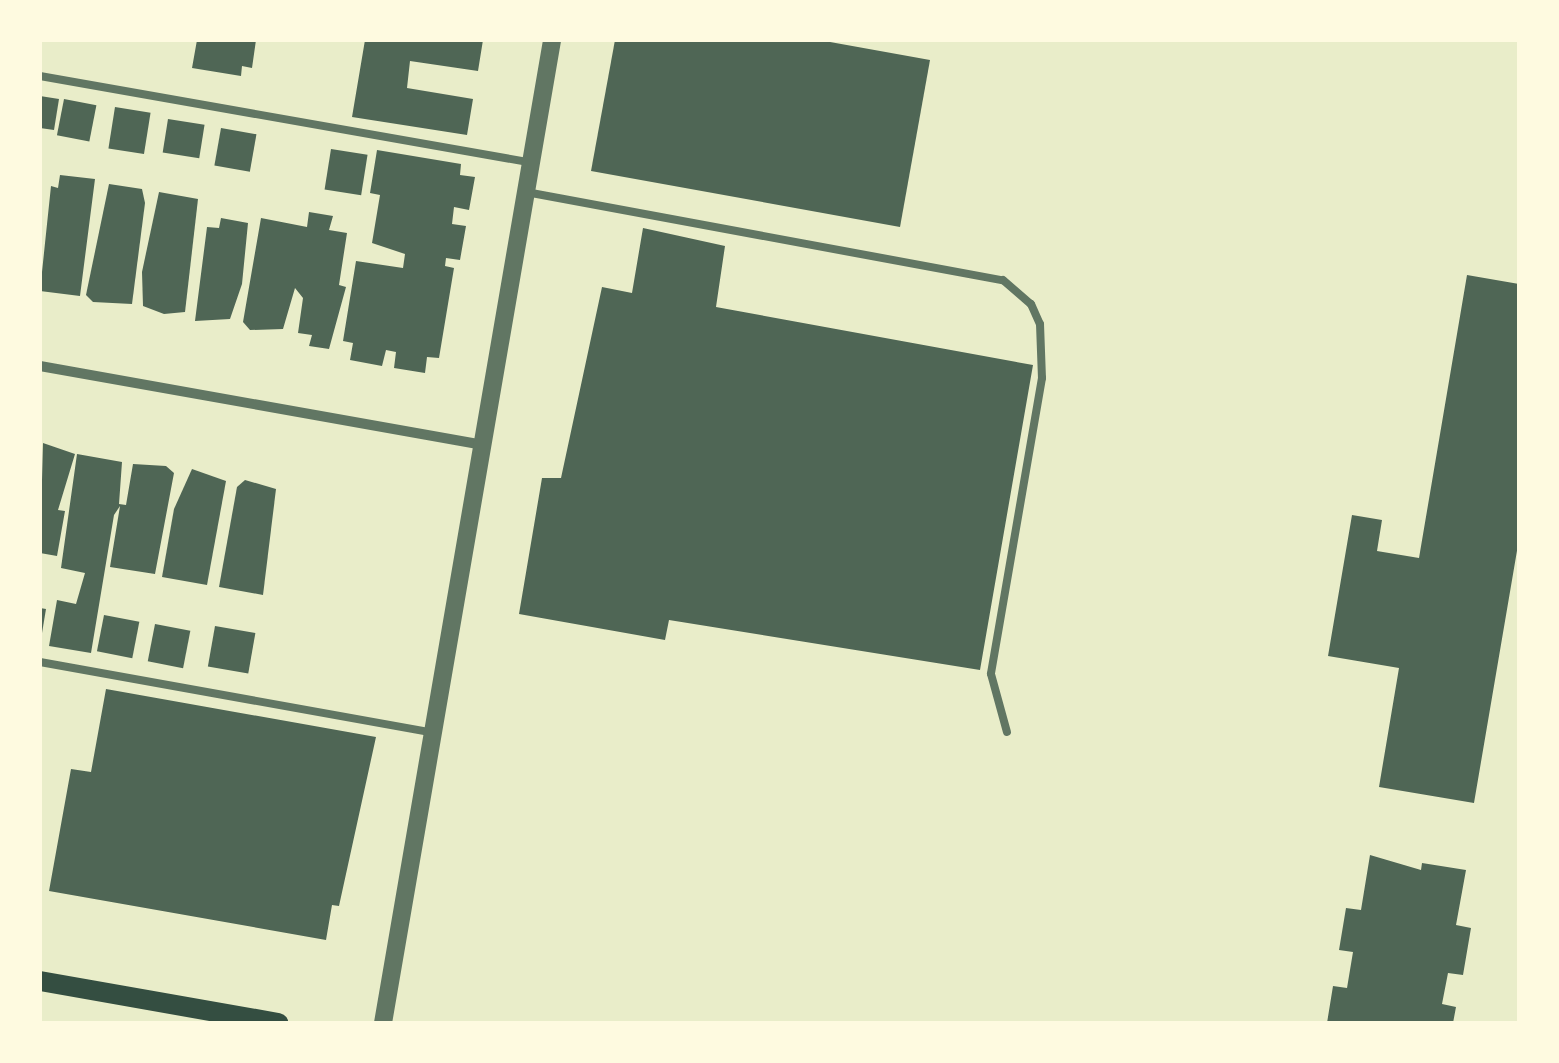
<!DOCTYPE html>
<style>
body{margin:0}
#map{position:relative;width:1559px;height:1063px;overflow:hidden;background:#e9edc9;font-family:"Public Sans",sans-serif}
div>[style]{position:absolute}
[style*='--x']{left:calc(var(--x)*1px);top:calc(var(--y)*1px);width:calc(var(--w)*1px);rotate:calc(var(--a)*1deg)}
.building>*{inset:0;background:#4f6655;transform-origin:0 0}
.service>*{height:8px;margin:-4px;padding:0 4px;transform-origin:4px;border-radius:4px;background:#617663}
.minor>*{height:10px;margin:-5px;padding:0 5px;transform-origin:5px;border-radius:5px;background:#617663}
.tertiary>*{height:18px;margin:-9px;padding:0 9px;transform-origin:9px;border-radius:9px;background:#617663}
.secondary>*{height:20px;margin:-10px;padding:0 10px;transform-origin:10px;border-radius:10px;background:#344e41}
span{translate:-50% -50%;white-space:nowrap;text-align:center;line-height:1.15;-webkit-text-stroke:8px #fefae0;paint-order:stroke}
.frame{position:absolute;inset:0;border:42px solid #fefae0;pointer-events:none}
</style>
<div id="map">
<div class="building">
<i style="clip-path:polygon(197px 40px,256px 40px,252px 68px,242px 66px,241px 76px,192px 68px)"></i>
<i style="clip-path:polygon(365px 40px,483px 40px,478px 71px,410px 61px,407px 88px,473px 99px,467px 135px,352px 117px)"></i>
<i style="clip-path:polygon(615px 40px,819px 40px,930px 60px,900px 227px,591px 171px)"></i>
<i style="clip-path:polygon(40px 96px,59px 99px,54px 130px,40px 128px)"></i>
<i style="left:64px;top:99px;width:33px;height:37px;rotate:11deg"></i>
<i style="left:115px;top:107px;width:36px;height:42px;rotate:9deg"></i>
<i style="left:168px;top:119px;width:37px;height:34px;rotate:9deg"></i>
<i style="left:221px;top:128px;width:36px;height:38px;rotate:10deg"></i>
<i style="left:331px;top:149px;width:37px;height:41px;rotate:9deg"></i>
<i style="clip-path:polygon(377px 150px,461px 164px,460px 175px,475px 177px,469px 210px,454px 207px,452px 224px,466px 226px,460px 260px,446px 258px,445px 266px,454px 268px,439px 358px,427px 357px,425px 373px,394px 368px,396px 352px,386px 350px,382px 366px,350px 360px,353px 343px,343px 341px,356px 261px,403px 268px,405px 254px,372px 243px,380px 195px,370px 193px)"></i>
<i style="clip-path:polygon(60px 175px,95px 179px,80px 296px,40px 291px,51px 186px,58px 188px)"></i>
<i style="clip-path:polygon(109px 184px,142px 189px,145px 203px,132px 304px,93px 302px,86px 295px)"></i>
<i style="clip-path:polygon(159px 192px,198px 199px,185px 312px,164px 314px,143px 306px,142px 272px)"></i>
<i style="clip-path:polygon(309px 212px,333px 216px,329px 230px,347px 233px,339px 285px,346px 287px,329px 349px,309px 346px,312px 335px,298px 333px,303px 298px,295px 288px,283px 329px,250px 330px,243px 322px,261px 218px,307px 227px)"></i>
<i style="clip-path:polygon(221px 218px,248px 223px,242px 284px,230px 319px,195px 321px,207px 227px,219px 228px)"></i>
<i style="clip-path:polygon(643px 228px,725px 246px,716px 307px,1033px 365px,980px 670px,669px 620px,665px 640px,519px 614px,542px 478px,561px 478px,602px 287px,632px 293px)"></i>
<i style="clip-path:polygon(1467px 275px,1519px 284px,1519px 539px,1474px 803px,1379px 787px,1399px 668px,1328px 656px,1352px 515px,1382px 520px,1377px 551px,1419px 558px)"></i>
<i style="clip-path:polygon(43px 443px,75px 454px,58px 510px,65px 511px,57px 556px,40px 553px)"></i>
<i style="clip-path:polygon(77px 454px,122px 462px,119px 504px,126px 505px,133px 464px,166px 466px,174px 473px,155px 574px,110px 567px,120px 506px,114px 515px,91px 653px,49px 646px,57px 600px,76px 604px,85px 573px,61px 568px)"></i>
<i style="clip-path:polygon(192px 469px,226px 481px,207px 585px,162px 577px,174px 509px)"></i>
<i style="clip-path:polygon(245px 480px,276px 489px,263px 595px,219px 587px,237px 487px)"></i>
<i style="clip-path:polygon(40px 608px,46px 609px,42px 633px,40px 633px)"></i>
<i style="left:104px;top:615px;width:36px;height:37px;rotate:11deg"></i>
<i style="left:155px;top:624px;width:36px;height:38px;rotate:11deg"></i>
<i style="left:215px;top:626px;width:41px;height:41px;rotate:10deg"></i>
<i style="clip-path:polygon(106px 689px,376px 737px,339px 906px,332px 905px,326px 940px,49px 891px,71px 769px,91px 772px)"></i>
<i style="clip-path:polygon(1370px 855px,1421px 870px,1422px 863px,1466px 870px,1456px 925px,1471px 928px,1463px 975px,1448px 973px,1442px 1004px,1456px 1007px,1453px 1023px,1327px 1023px,1333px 986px,1347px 988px,1353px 952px,1339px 950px,1346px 908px,1361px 910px)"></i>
</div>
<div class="service">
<i style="--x:40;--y:76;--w:499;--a:10"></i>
<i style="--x:526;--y:192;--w:485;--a:10.5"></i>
<i style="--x:1003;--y:280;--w:37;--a:41"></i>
<i style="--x:1031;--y:304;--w:22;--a:66"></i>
<i style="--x:1040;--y:324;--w:54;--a:87.9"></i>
<i style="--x:1042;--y:378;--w:300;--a:99.8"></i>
<i style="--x:991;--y:674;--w:60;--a:74.6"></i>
<i style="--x:40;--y:662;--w:399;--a:10.2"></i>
</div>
<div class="minor">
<i style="--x:40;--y:366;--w:449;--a:10.1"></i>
</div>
<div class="tertiary">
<i style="--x:383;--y:1023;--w:997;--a:-80.24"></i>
</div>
<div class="secondary">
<i style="--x:40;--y:981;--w:242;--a:10"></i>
</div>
<div class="frame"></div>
</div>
